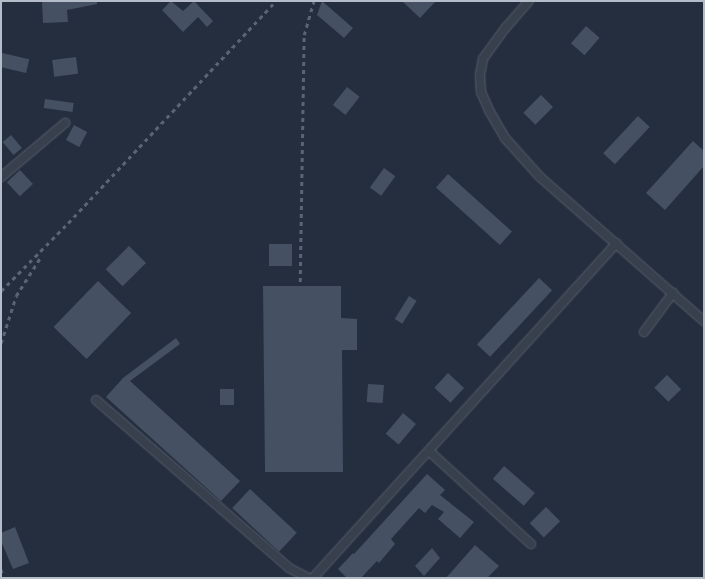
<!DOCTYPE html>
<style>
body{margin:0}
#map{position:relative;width:705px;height:579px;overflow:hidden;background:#242e3e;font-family:Overpass,sans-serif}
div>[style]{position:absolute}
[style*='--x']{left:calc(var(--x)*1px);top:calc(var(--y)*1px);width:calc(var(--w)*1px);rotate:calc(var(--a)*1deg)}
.building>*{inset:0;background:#455062;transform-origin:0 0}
.roads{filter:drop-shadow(0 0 1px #565e6c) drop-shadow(0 0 1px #565e6c)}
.street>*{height:8px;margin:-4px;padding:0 4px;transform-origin:4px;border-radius:4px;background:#38404e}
.rail>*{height:2.5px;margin-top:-1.25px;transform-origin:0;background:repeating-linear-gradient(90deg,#5a6475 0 4px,transparent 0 8px)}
span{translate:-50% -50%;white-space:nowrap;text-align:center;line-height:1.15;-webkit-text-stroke:3px #1d2533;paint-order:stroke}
.frame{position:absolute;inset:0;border:2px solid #b4bbc9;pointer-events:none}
</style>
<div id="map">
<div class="building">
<i style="clip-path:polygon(42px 1px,97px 1px,97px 4px,67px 10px,68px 22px,43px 23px)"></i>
<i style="clip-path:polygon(171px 1px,183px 11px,194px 1px,213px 21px,207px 27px,198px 17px,183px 32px,162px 10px)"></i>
<i style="clip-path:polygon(322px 1px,353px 28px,344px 38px,317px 15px)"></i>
<i style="clip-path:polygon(402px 1px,436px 1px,420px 18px)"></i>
<i style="left:586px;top:26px;width:18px;height:23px;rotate:41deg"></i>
<i style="left:2px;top:53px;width:28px;height:14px;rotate:13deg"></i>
<i style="left:76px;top:57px;width:17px;height:24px;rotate:83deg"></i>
<i style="left:347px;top:87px;width:16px;height:23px;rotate:38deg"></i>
<i style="left:541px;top:95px;width:17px;height:25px;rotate:45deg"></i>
<i style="left:45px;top:99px;width:29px;height:9px;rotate:8deg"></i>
<i style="left:638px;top:116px;width:16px;height:51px;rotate:43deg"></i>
<i style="left:74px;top:125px;width:15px;height:17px;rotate:28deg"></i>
<i style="left:11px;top:135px;width:17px;height:11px;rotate:50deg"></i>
<i style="clip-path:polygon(693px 141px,704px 151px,704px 166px,665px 210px,646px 193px)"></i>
<i style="left:384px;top:168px;width:14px;height:24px;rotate:36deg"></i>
<i style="left:20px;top:170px;width:19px;height:18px;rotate:47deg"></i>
<i style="left:448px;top:174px;width:86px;height:18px;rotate:42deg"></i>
<i style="left:269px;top:244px;width:23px;height:22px"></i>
<i style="left:129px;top:246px;width:24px;height:33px;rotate:45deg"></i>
<i style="left:539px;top:278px;width:18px;height:91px;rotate:43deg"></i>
<i style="left:98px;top:281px;width:46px;height:64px;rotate:44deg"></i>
<i style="clip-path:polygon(263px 286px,341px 286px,341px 318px,357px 319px,357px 350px,342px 350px,343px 472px,265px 472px)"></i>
<i style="left:409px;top:296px;width:9px;height:27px;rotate:32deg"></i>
<i style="clip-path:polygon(176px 338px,180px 344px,130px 381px,240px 481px,221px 501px,106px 397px,123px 378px)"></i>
<i style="left:448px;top:373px;width:22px;height:20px;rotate:43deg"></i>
<i style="left:667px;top:375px;width:20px;height:18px;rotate:45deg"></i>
<i style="left:368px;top:384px;width:16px;height:18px;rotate:4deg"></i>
<i style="left:220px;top:389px;width:14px;height:16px"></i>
<i style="left:403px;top:413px;width:17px;height:27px;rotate:40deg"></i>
<i style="left:504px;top:466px;width:41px;height:17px;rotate:41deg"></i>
<i style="clip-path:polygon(427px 474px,445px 490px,440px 495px,474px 522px,460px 538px,438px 519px,444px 512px,432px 505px,425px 513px,419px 508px,391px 539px,395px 544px,379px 563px,377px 561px,361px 578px,347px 578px,338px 569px,353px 553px,354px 554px)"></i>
<i style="left:250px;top:489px;width:64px;height:26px;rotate:43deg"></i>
<i style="left:546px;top:507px;width:20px;height:23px;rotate:45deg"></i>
<i style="clip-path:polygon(15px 527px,29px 563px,13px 569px,1px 541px,1px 533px)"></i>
<i style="clip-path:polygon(475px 545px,499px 566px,487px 578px,446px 578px)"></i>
<i style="clip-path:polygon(432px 548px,440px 558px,424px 576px,415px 566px)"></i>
</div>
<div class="roads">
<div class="street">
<i style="--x:529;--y:1;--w:35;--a:131"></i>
<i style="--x:506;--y:27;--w:39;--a:126"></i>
<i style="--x:483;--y:59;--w:15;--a:101"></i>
<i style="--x:480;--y:74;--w:18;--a:87"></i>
<i style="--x:481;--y:92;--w:22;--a:66"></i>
<i style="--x:490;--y:112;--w:30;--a:60"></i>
<i style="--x:505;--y:138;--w:52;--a:48.1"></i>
<i style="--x:540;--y:177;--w:218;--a:41.3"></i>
<i style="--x:1;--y:177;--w:84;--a:-40.2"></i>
<i style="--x:644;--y:332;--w:49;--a:-53.4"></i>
<i style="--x:96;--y:400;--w:256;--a:41"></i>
<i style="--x:289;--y:568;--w:22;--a:27"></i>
<i style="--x:429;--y:451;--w:138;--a:42.4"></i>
<i style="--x:313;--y:578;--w:452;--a:-47.8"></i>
</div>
</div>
<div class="rail">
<i style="--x:300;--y:282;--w:247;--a:-89.1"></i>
<i style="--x:304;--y:35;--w:35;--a:-74"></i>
<i style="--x:1;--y:291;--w:95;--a:-45.4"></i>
<i style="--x:68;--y:223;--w:304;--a:-46.9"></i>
<i style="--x:1;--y:343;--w:49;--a:-72.3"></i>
<i style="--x:16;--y:296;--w:45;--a:-57.7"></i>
<i style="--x:1;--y:569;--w:9;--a:72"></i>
</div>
<div class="frame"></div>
</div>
